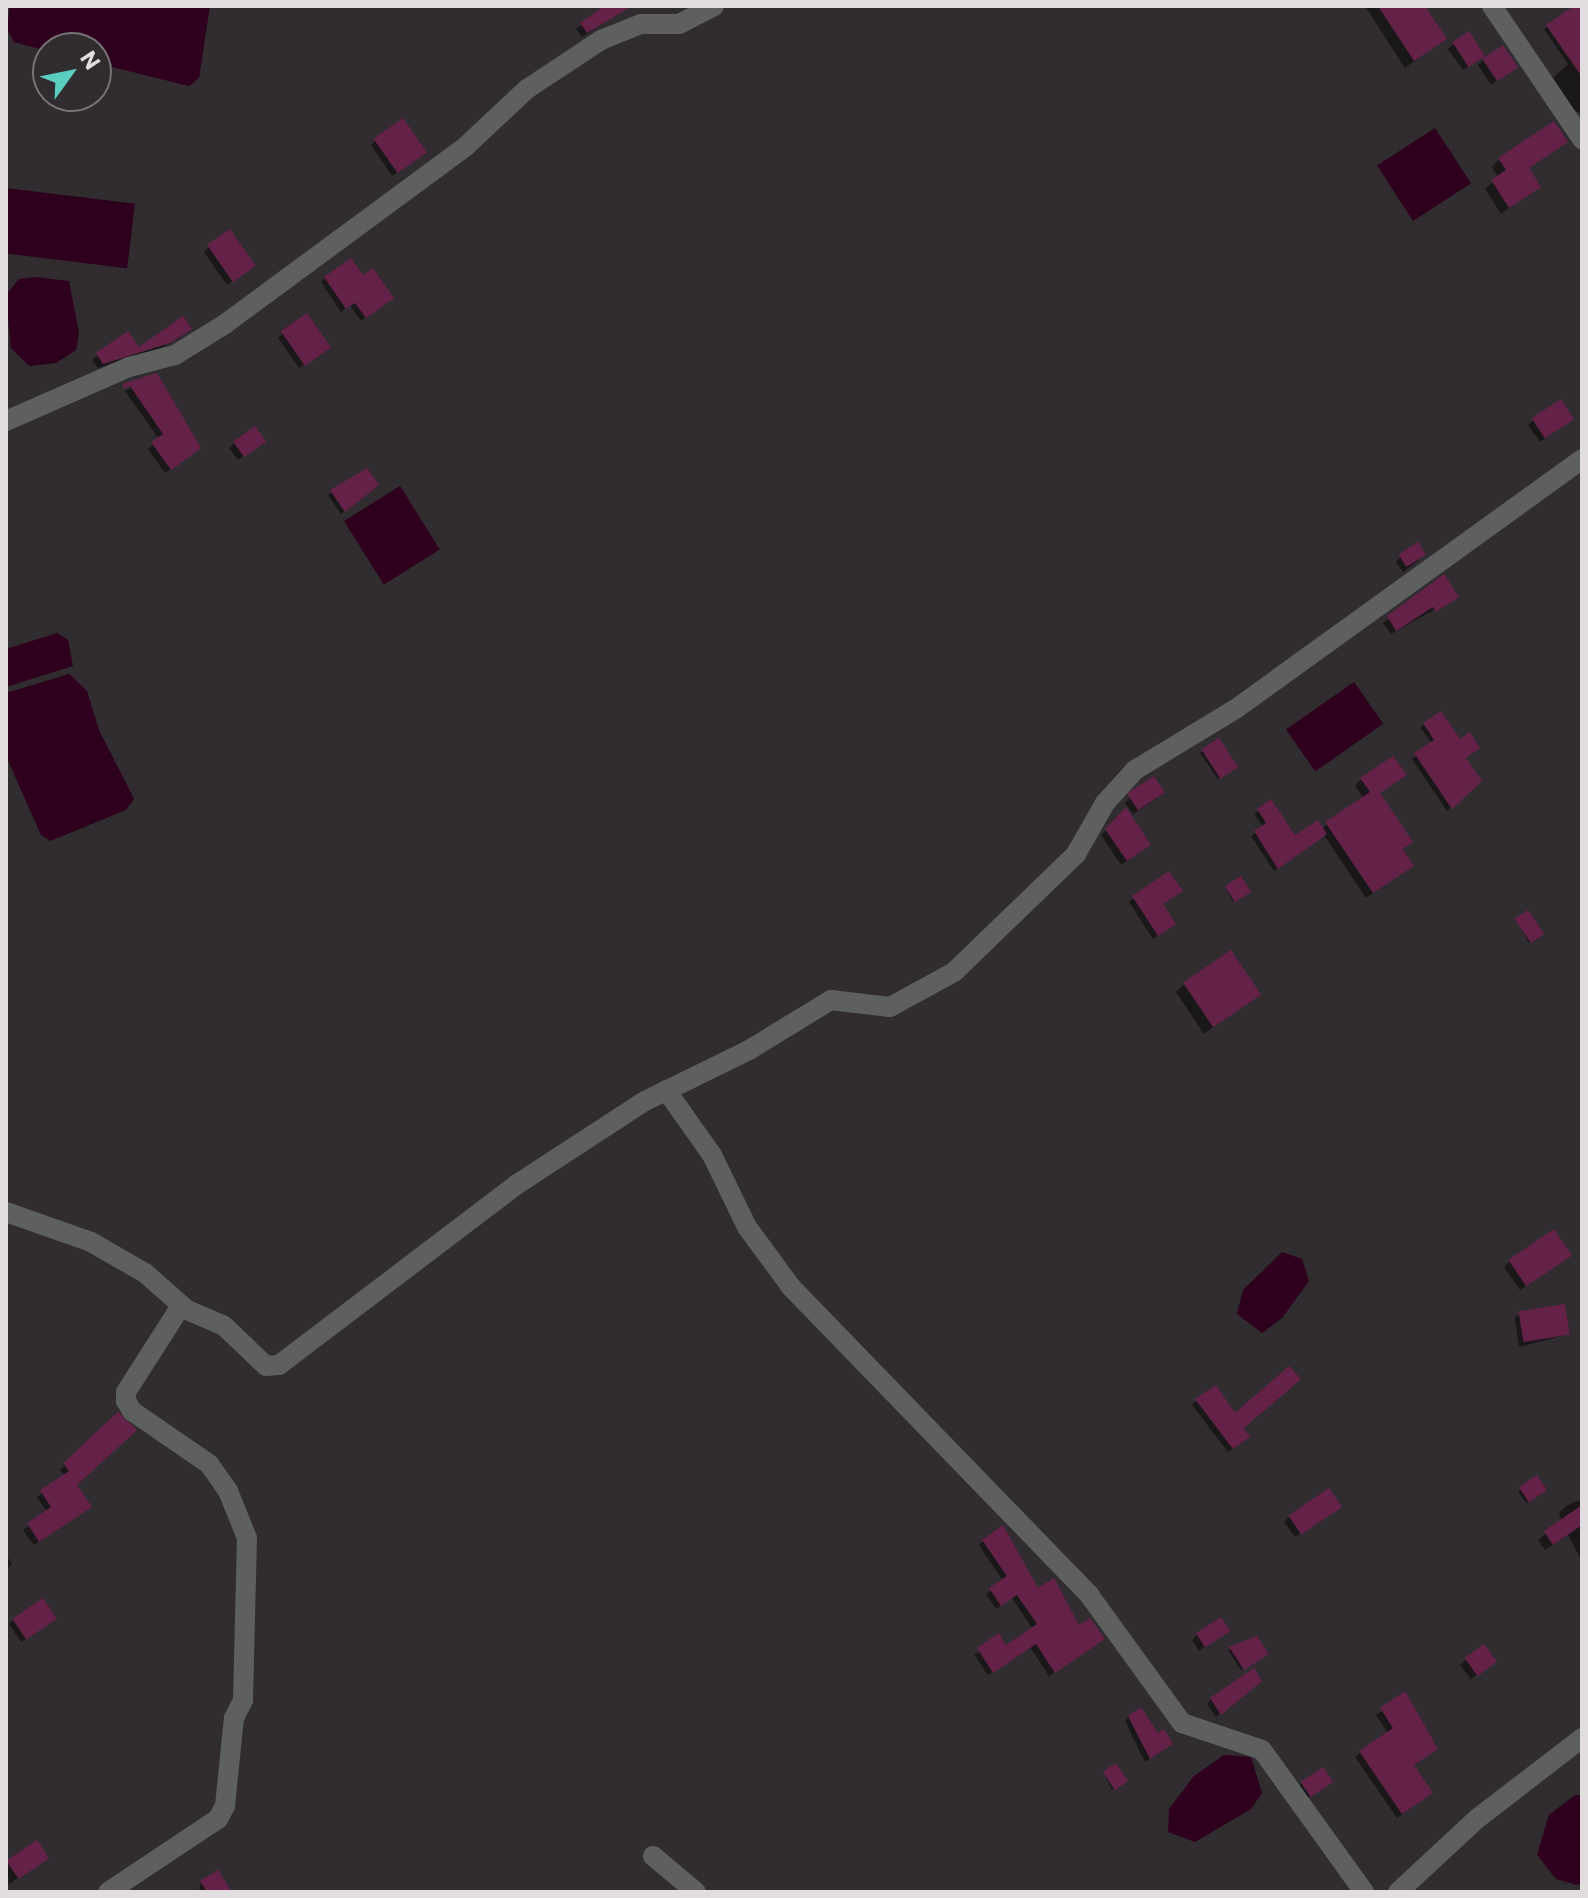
<!DOCTYPE html>
<style>
body{margin:0}
#map{position:relative;width:1588px;height:1898px;overflow:hidden;background:#312c2f;font-family:Commissioner,sans-serif}
div>[style]{position:absolute}
[style*='--x']{left:calc(var(--x)*1px);top:calc(var(--y)*1px);width:calc(var(--w)*1px);rotate:calc(var(--a)*1deg)}
.water>*{inset:0;background:#2e001d;transform-origin:0 0}
.shadow>*{inset:0;background:#0007}
.building>*{inset:0;background:#642249;transform-origin:0 0}
.minor>*{height:20px;margin:-10px;padding:0 10px;transform-origin:10px;border-radius:10px;background:#5d605f}
span{translate:-50% -50%;white-space:nowrap;text-align:center;line-height:1.15;-webkit-text-stroke:8px #312c2f;paint-order:stroke}
.frame{position:absolute;inset:0;border:8px solid #e2dee0;pointer-events:none}
.north{position:absolute;left:32px;top:32px;width:80px;height:80px;box-sizing:border-box;background:#312c2f;border:2px solid #787376;border-radius:50%;rotate:57deg;font-size:22px;font-weight:700;line-height:32px;text-align:center;color:#e2dee0}
.north::after{content:'';display:block;margin:auto;width:28px;height:36px;background:#59cebe;clip-path:polygon(50% 0,100% 100%,50% 72%,0 100%)}
</style>
<div id="map">
<div class="water">
<i style="clip-path:polygon(10px 6px,210px 6px,199px 78px,189px 86px,96px 63px,96px 48px,48px 51px,14px 42px,7px 29px)"></i>
<i style="left:1435px;top:128px;width:66px;height:69px;rotate:57deg"></i>
<i style="left:6px;top:188px;width:130px;height:65px;rotate:7deg"></i>
<i style="clip-path:polygon(35px 277px,69px 281px,79px 333px,76px 350px,56px 363px,29px 366px,11px 348px,6px 295px,19px 279px)"></i>
<i style="left:400px;top:486px;width:75px;height:66px;rotate:58deg"></i>
<i style="clip-path:polygon(57px 633px,68px 640px,73px 666px,6px 687px,6px 649px)"></i>
<i style="clip-path:polygon(69px 674px,87px 691px,99px 730px,134px 799px,126px 810px,50px 841px,41px 835px,6px 756px,6px 693px)"></i>
<i style="left:1354px;top:682px;width:51px;height:83px;rotate:55deg"></i>
<i style="clip-path:polygon(1282px 1252px,1302px 1259px,1309px 1281px,1282px 1318px,1262px 1333px,1237px 1314px,1243px 1290px)"></i>
<i style="clip-path:polygon(1224px 1755px,1251px 1757px,1262px 1793px,1251px 1809px,1195px 1842px,1168px 1832px,1169px 1809px,1194px 1776px)"></i>
<i style="clip-path:polygon(1575px 1795px,1582px 1795px,1582px 1883px,1577px 1885px,1556px 1879px,1537px 1855px,1549px 1815px)"></i>
</div>
<div class="shadow">
<i style="clip-path:polygon(608px 6px,628px 7px,582px 37px,576px 29px)"></i>
<i style="clip-path:polygon(1365px 6px,1423px 6px,1444px 39px,1405px 68px)"></i>
<i style="clip-path:polygon(1580px 6px,1582px 9px,1582px 113px,1574px 111px,1553px 78px,1568px 64px,1544px 29px)"></i>
<i style="clip-path:polygon(1453px 44px,1478px 60px,1463px 70px,1448px 49px)"></i>
<i style="clip-path:polygon(1483px 60px,1515px 67px,1491px 85px,1478px 65px)"></i>
<i style="clip-path:polygon(376px 140px,420px 157px,392px 176px,371px 145px)"></i>
<i style="clip-path:polygon(1566px 142px,1527px 169px,1538px 187px,1501px 214px,1485px 189px,1498px 177px,1492px 167px,1499px 159px)"></i>
<i style="clip-path:polygon(209px 247px,248px 270px,227px 285px,204px 252px)"></i>
<i style="clip-path:polygon(325px 278px,362px 278px,388px 302px,361px 321px,350px 305px,341px 312px,321px 282px)"></i>
<i style="clip-path:polygon(283px 333px,323px 352px,299px 368px,278px 338px)"></i>
<i style="clip-path:polygon(127px 334px,139px 350px,184px 334px,163px 347px,98px 368px,92px 360px)"></i>
<i style="clip-path:polygon(156px 376px,194px 453px,165px 473px,148px 449px,159px 439px,125px 391px)"></i>
<i style="clip-path:polygon(1572px 419px,1540px 442px,1528px 425px,1534px 420px)"></i>
<i style="clip-path:polygon(254px 429px,258px 446px,238px 460px,229px 448px)"></i>
<i style="clip-path:polygon(372px 488px,341px 514px,328px 495px,332px 492px)"></i>
<i style="clip-path:polygon(1401px 556px,1419px 560px,1403px 572px,1396px 562px)"></i>
<i style="clip-path:polygon(1444px 577px,1457px 597px,1391px 634px,1383px 623px)"></i>
<i style="clip-path:polygon(1424px 724px,1464px 758px,1479px 781px,1447px 811px,1412px 759px,1432px 744px,1421px 728px)"></i>
<i style="clip-path:polygon(1218px 740px,1233px 769px,1218px 779px,1200px 753px)"></i>
<i style="clip-path:polygon(1404px 775px,1378px 794px,1412px 866px,1366px 898px,1324px 835px,1274px 871px,1251px 836px,1263px 827px,1254px 814px,1271px 802px,1295px 837px,1321px 829px,1364px 799px,1355px 786px,1361px 779px)"></i>
<i style="clip-path:polygon(1130px 798px,1158px 798px,1133px 814px,1125px 803px)"></i>
<i style="clip-path:polygon(1125px 811px,1143px 850px,1121px 865px,1101px 835px)"></i>
<i style="clip-path:polygon(1226px 888px,1246px 893px,1233px 902px)"></i>
<i style="clip-path:polygon(1133px 898px,1169px 928px,1153px 939px,1129px 902px)"></i>
<i style="clip-path:polygon(1517px 920px,1540px 936px,1529px 943px)"></i>
<i style="clip-path:polygon(1184px 984px,1259px 994px,1204px 1034px,1176px 992px)"></i>
<i style="clip-path:polygon(1570px 1256px,1520px 1290px,1504px 1267px,1509px 1262px)"></i>
<i style="clip-path:polygon(1520px 1313px,1568px 1334px,1519px 1347px,1515px 1318px)"></i>
<i style="clip-path:polygon(1197px 1400px,1235px 1416px,1243px 1441px,1228px 1452px,1192px 1405px)"></i>
<i style="clip-path:polygon(118px 1415px,75px 1485px,84px 1511px,34px 1545px,23px 1530px,47px 1512px,37px 1497px,65px 1476px,60px 1470px)"></i>
<i style="clip-path:polygon(1537px 1478px,1542px 1492px,1526px 1503px,1518px 1491px)"></i>
<i style="clip-path:polygon(1582px 1499px,1582px 1561px,1568px 1535px,1545px 1550px,1538px 1540px,1562px 1521px,1559px 1513px,1566px 1506px)"></i>
<i style="clip-path:polygon(1334px 1511px,1295px 1537px,1284px 1522px,1289px 1517px)"></i>
<i style="clip-path:polygon(983px 1541px,1037px 1591px,1054px 1580px,1079px 1627px,1098px 1643px,1049px 1676px,1030px 1647px,988px 1675px,974px 1654px,1006px 1648px,1033px 1629px,1012px 1598px,996px 1609px,986px 1594px,1003px 1581px,979px 1545px)"></i>
<i style="clip-path:polygon(6px 1555px,12px 1564px,6px 1570px)"></i>
<i style="clip-path:polygon(14px 1619px,49px 1624px,21px 1642px,9px 1624px)"></i>
<i style="clip-path:polygon(1197px 1635px,1222px 1636px,1199px 1651px,1192px 1640px)"></i>
<i style="clip-path:polygon(1256px 1638px,1264px 1655px,1241px 1670px,1228px 1650px)"></i>
<i style="clip-path:polygon(1466px 1660px,1489px 1666px,1471px 1679px,1460px 1665px)"></i>
<i style="clip-path:polygon(1245px 1693px,1216px 1717px,1207px 1704px,1211px 1699px)"></i>
<i style="clip-path:polygon(1405px 1694px,1435px 1749px,1413px 1766px,1431px 1793px,1397px 1818px,1355px 1757px,1388px 1733px,1376px 1715px)"></i>
<i style="clip-path:polygon(1129px 1717px,1157px 1736px,1167px 1748px,1145px 1762px,1125px 1721px)"></i>
<i style="clip-path:polygon(1104px 1773px,1124px 1783px,1112px 1790px)"></i>
<i style="clip-path:polygon(1302px 1783px,1325px 1787px,1305px 1800px,1297px 1788px)"></i>
<i style="clip-path:polygon(36px 1842px,41px 1862px,9px 1884px,6px 1863px)"></i>
<i style="clip-path:polygon(201px 1882px,229px 1892px,199px 1892px)"></i>
</div>
<div class="building">
<i style="clip-path:polygon(604px 6px,632px 6px,587px 33px,580px 23px)"></i>
<i style="clip-path:polygon(1378px 6px,1425px 6px,1447px 39px,1414px 61px)"></i>
<i style="clip-path:polygon(1574px 6px,1582px 6px,1582px 77px,1546px 25px)"></i>
<i style="left:1469px;top:31px;width:30px;height:20px;rotate:57deg"></i>
<i style="left:1503px;top:45px;width:27px;height:25px;rotate:56deg"></i>
<i style="left:403px;top:118px;width:42px;height:36px;rotate:55deg"></i>
<i style="clip-path:polygon(1554px 121px,1568px 142px,1529px 168px,1541px 187px,1509px 208px,1491px 180px,1506px 170px,1498px 158px)"></i>
<i style="left:230px;top:229px;width:45px;height:28px;rotate:55deg"></i>
<i style="clip-path:polygon(351px 258px,363px 275px,373px 268px,394px 298px,366px 318px,355px 303px,346px 309px,324px 277px)"></i>
<i style="left:307px;top:313px;width:42px;height:32px;rotate:55deg"></i>
<i style="clip-path:polygon(183px 316px,192px 329px,170px 343px,103px 364px,96px 353px,128px 331px,139px 347px)"></i>
<i style="clip-path:polygon(157px 373px,201px 448px,171px 470px,151px 442px,163px 434px,130px 386px,125px 389px,122px 384px)"></i>
<i style="left:1561px;top:399px;width:24px;height:35px;rotate:57deg"></i>
<i style="left:255px;top:426px;width:19px;height:27px;rotate:54deg"></i>
<i style="clip-path:polygon(367px 468px,379px 485px,345px 512px,330px 490px)"></i>
<i style="left:1418px;top:542px;width:15px;height:23px;rotate:58deg"></i>
<i style="clip-path:polygon(1444px 574px,1459px 597px,1436px 612px,1433px 607px,1396px 631px,1387px 616px)"></i>
<i style="clip-path:polygon(1441px 711px,1460px 739px,1470px 732px,1480px 748px,1466px 758px,1482px 781px,1452px 809px,1414px 753px,1434px 740px,1423px 723px)"></i>
<i style="left:1219px;top:738px;width:35px;height:21px;rotate:57deg"></i>
<i style="clip-path:polygon(1393px 756px,1407px 775px,1380px 793px,1413px 842px,1403px 849px,1414px 866px,1373px 893px,1325px 822px,1370px 792px,1360px 778px)"></i>
<i style="left:1154px;top:776px;width:20px;height:32px;rotate:57deg"></i>
<i style="clip-path:polygon(1271px 799px,1295px 835px,1318px 820px,1327px 834px,1278px 869px,1254px 831px,1266px 823px,1257px 809px)"></i>
<i style="clip-path:polygon(1126px 807px,1151px 845px,1127px 861px,1105px 829px)"></i>
<i style="clip-path:polygon(1169px 871px,1183px 891px,1163px 904px,1176px 924px,1158px 936px,1132px 896px)"></i>
<i style="left:1241px;top:876px;width:19px;height:19px;rotate:58deg"></i>
<i style="left:1528px;top:910px;width:29px;height:16px;rotate:56deg"></i>
<i style="left:1231px;top:950px;width:54px;height:58px;rotate:56deg"></i>
<i style="left:1554px;top:1229px;width:32px;height:55px;rotate:56deg"></i>
<i style="left:1565px;top:1304px;width:31px;height:47px;rotate:81deg"></i>
<i style="clip-path:polygon(1289px 1366px,1301px 1379px,1244px 1428px,1250px 1437px,1233px 1449px,1195px 1399px,1216px 1385px,1235px 1413px)"></i>
<i style="clip-path:polygon(118px 1412px,137px 1430px,77px 1485px,92px 1507px,39px 1542px,27px 1523px,51px 1507px,40px 1490px,69px 1471px,63px 1463px)"></i>
<i style="left:1537px;top:1475px;width:18px;height:22px;rotate:56deg"></i>
<i style="left:1329px;top:1488px;width:23px;height:49px;rotate:56deg"></i>
<i style="clip-path:polygon(1582px 1505px,1582px 1525px,1553px 1545px,1544px 1531px)"></i>
<i style="clip-path:polygon(1003px 1525px,1038px 1588px,1054px 1578px,1079px 1625px,1090px 1618px,1105px 1639px,1055px 1673px,1036px 1644px,993px 1673px,977px 1648px,999px 1633px,1006px 1645px,1037px 1624px,1017px 1595px,1001px 1606px,989px 1588px,1007px 1576px,982px 1540px)"></i>
<i style="left:43px;top:1598px;width:25px;height:37px;rotate:56deg"></i>
<i style="left:1221px;top:1617px;width:17px;height:30px;rotate:57deg"></i>
<i style="clip-path:polygon(1257px 1636px,1269px 1654px,1244px 1670px,1229px 1647px)"></i>
<i style="left:1484px;top:1644px;width:22px;height:24px;rotate:54deg"></i>
<i style="clip-path:polygon(1254px 1668px,1262px 1681px,1221px 1715px,1210px 1698px)"></i>
<i style="clip-path:polygon(1405px 1691px,1438px 1749px,1414px 1765px,1433px 1793px,1402px 1814px,1359px 1751px,1393px 1728px,1380px 1708px)"></i>
<i style="clip-path:polygon(1141px 1707px,1158px 1733px,1164px 1729px,1173px 1744px,1150px 1759px,1128px 1716px)"></i>
<i style="left:1116px;top:1763px;width:22px;height:16px;rotate:56deg"></i>
<i style="left:1323px;top:1767px;width:18px;height:27px;rotate:56deg"></i>
<i style="left:37px;top:1840px;width:22px;height:37px;rotate:56deg"></i>
<i style="clip-path:polygon(218px 1870px,232px 1892px,207px 1892px,200px 1881px)"></i>
</div>
<div class="minor">
<i style="--x:1492;--y:6;--w:161;--a:55.9"></i>
<i style="--x:6;--y:421;--w:134;--a:-23.7"></i>
<i style="--x:129;--y:367;--w:48;--a:-14.6"></i>
<i style="--x:175;--y:355;--w:59;--a:-31.8"></i>
<i style="--x:225;--y:324;--w:300;--a:-36.4"></i>
<i style="--x:466;--y:146;--w:83;--a:-43.1"></i>
<i style="--x:527;--y:89;--w:89;--a:-33.5"></i>
<i style="--x:601;--y:40;--w:43;--a:-21.8"></i>
<i style="--x:641;--y:24;--w:38;--a:0"></i>
<i style="--x:679;--y:24;--w:39;--a:-27"></i>
<i style="--x:666;--y:1090;--w:80;--a:54.7"></i>
<i style="--x:712;--y:1155;--w:80;--a:64.1"></i>
<i style="--x:747;--y:1227;--w:74;--a:53.7"></i>
<i style="--x:791;--y:1287;--w:430;--a:45.9"></i>
<i style="--x:1090;--y:1596;--w:157;--a:54.1"></i>
<i style="--x:1182;--y:1723;--w:84;--a:18.6"></i>
<i style="--x:1262;--y:1750;--w:175;--a:54.3"></i>
<i style="--x:6;--y:1212;--w:90;--a:19.4"></i>
<i style="--x:91;--y:1242;--w:62;--a:29.9"></i>
<i style="--x:145;--y:1273;--w:56;--a:41.4"></i>
<i style="--x:187;--y:1310;--w:39;--a:23"></i>
<i style="--x:223;--y:1325;--w:59;--a:43.6"></i>
<i style="--x:266;--y:1366;--w:13;--a:-4"></i>
<i style="--x:279;--y:1365;--w:298;--a:-37.2"></i>
<i style="--x:516;--y:1185;--w:154;--a:-33.1"></i>
<i style="--x:645;--y:1101;--w:116;--a:-26.1"></i>
<i style="--x:749;--y:1050;--w:96;--a:-31.4"></i>
<i style="--x:831;--y:1000;--w:59;--a:6.8"></i>
<i style="--x:890;--y:1007;--w:73;--a:-28.7"></i>
<i style="--x:954;--y:972;--w:170;--a:-44"></i>
<i style="--x:1076;--y:854;--w:59;--a:-60.4"></i>
<i style="--x:1105;--y:803;--w:45;--a:-47.7"></i>
<i style="--x:1135;--y:770;--w:119;--a:-31.3"></i>
<i style="--x:1237;--y:708;--w:425;--a:-35.8"></i>
<i style="--x:653;--y:1856;--w:56;--a:39.9"></i>
<i style="--x:108;--y:1892;--w:132;--a:-33.6"></i>
<i style="--x:218;--y:1819;--w:15;--a:-62"></i>
<i style="--x:225;--y:1806;--w:88;--a:-84.2"></i>
<i style="--x:234;--y:1718;--w:20;--a:-63"></i>
<i style="--x:243;--y:1700;--w:162;--a:-88.6"></i>
<i style="--x:247;--y:1538;--w:51;--a:-112"></i>
<i style="--x:228;--y:1491;--w:33;--a:-125"></i>
<i style="--x:209;--y:1464;--w:93;--a:-145.5"></i>
<i style="--x:132;--y:1411;--w:12;--a:-121"></i>
<i style="--x:126;--y:1401;--w:9;--a:-90"></i>
<i style="--x:126;--y:1392;--w:102;--a:-57.4"></i>
<i style="--x:1398;--y:1892;--w:109;--a:-42.8"></i>
<i style="--x:1478;--y:1818;--w:131;--a:-37.6"></i>
</div>
<div class="frame"></div>
<div class="north">N</div>
</div>
